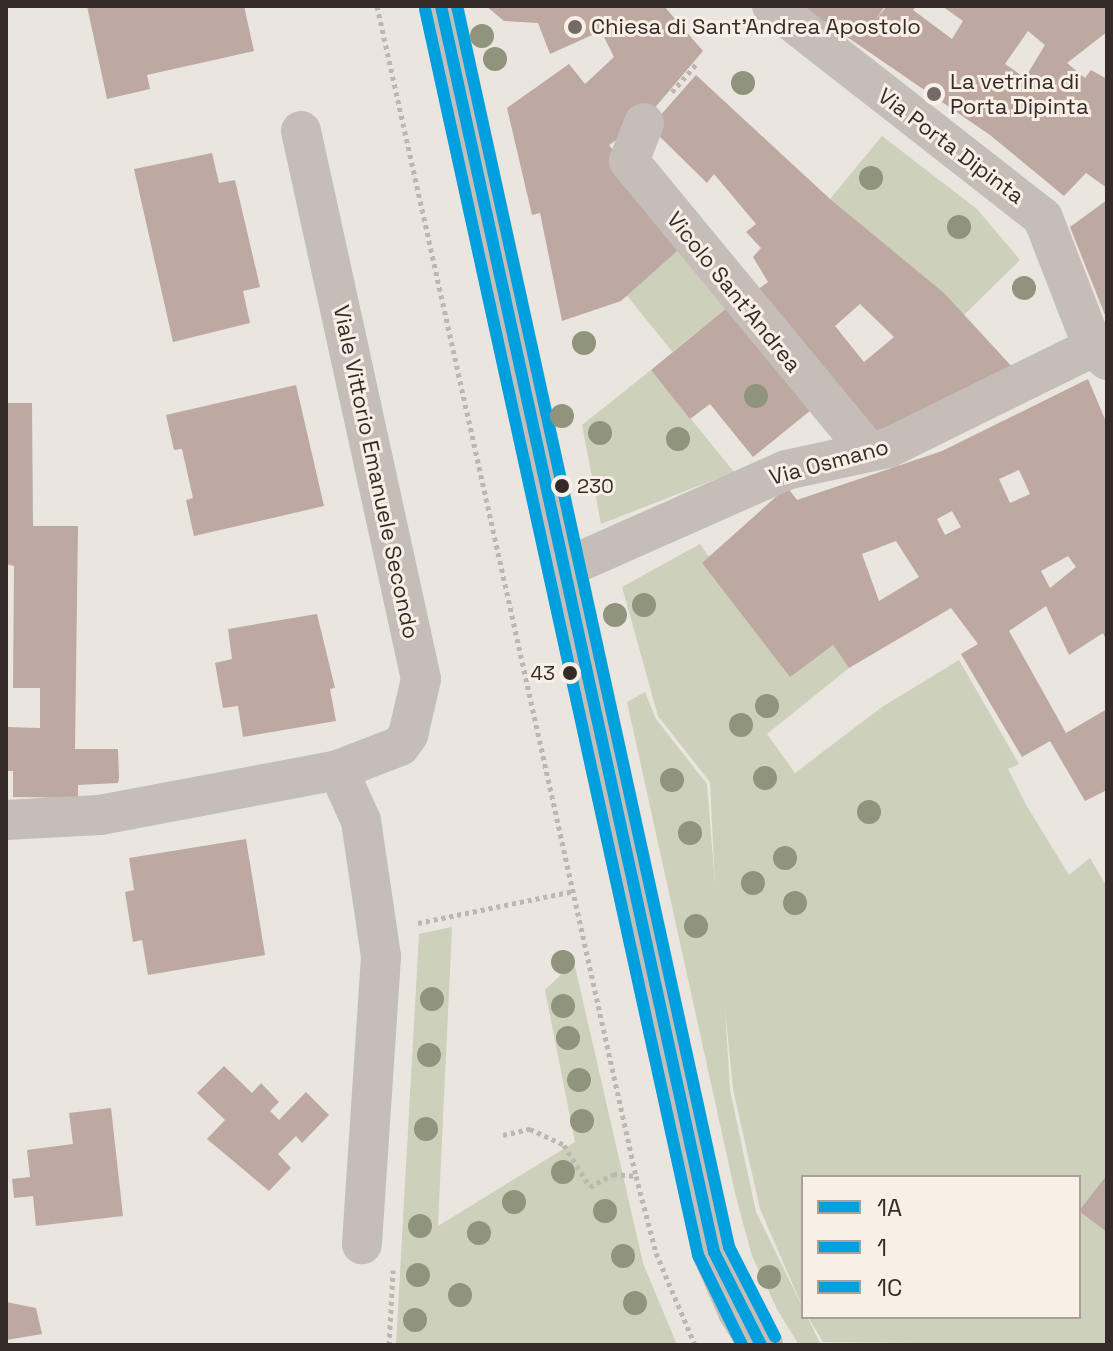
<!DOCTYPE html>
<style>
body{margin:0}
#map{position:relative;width:1113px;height:1351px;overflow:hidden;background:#ebe5df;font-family:"Space Grotesk",sans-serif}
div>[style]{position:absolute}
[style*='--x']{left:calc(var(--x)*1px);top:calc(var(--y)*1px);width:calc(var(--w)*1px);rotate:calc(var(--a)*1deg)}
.green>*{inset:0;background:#cdd0ba;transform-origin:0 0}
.building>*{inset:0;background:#bda8a2}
.path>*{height:5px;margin-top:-2.5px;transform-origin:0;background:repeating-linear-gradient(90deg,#bdb6b1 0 4px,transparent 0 8px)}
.minor>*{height:40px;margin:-20px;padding:0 20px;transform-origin:20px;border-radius:20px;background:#c4bdb8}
.tertiary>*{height:44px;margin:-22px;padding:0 22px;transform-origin:22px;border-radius:22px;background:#c4bdb8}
.bus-1>*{height:12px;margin:-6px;padding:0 6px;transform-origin:6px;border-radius:6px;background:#00a0de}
.bus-2>*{height:12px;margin:-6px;padding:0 6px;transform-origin:6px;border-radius:6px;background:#00a0de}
.bus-3>*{height:12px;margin:-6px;padding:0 6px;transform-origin:6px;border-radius:6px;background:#00a0de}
.trees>*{width:24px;height:24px;margin:-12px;border-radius:50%;background:#90947d}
.dots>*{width:22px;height:22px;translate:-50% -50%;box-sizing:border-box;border:4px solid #f8efe6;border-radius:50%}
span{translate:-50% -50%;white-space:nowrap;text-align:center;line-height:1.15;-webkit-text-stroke:6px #f8efe6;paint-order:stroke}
.bus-label{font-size:20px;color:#342a27}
.left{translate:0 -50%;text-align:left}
.right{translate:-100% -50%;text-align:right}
.poi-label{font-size:22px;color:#342a27}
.street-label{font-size:22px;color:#342a27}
.frame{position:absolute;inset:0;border:8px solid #342a27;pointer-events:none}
.legend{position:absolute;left:801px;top:1175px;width:280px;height:144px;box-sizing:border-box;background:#f8efe6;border:2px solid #aaa09a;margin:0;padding:10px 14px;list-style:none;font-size:24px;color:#342a27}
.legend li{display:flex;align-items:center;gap:16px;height:40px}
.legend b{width:40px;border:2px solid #aaa09a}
</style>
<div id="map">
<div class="green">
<i style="clip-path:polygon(882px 136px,977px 209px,1020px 260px,964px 315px,830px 199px)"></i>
<i style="left:686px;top:243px;width:76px;height:79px;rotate:51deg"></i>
<i style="clip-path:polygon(651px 370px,734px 472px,601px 524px,582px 425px)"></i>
<i style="clip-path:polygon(700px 544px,709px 557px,702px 563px,790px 676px,833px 645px,849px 668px,767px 734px,795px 773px,882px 707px,959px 660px,1019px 764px,1008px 769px,1025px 803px,1069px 875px,1090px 858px,1107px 887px,1107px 1345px,823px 1342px,808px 1317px,1079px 1317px,1079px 1177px,803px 1177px,803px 1308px,760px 1209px,733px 1089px,725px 1008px,730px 1090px,756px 1212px,821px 1345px,799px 1345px,778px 1311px,752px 1256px,736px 1197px,627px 702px,645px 692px,656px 719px,707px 784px,715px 885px,710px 782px,658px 716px,622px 587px)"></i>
<i style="clip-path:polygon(452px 927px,438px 1226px,575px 1142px,545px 990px,574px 962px,643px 1263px,677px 1345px,396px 1345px,419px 934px)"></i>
</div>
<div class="building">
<i style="clip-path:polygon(87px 6px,244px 6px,254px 51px,147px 75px,150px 89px,107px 99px)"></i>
<i style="clip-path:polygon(486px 6px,664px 6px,703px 51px,630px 137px,624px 135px,609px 145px,686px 243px,621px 301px,562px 321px,540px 213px,532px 215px,507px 108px,569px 64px,585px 84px,614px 57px,601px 31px,550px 54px,538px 23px,504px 21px)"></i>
<i style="clip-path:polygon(evenodd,802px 6px,885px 6px,875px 20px,887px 6px,917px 6px,913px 10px,952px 39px,963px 21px,942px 6px,1107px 6px,1107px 32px,1067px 63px,1085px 78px,1091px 70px,1107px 79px,1107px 188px,1086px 173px,1064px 196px,990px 135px,802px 6px,1028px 31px,1045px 45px,1025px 78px,1005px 64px,1028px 31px)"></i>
<i style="clip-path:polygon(evenodd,696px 75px,830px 199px,944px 293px,1015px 370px,872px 446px,747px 298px,768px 282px,753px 257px,761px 248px,746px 232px,756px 224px,714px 174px,707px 183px,650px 127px,696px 75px,860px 304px,894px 337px,864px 362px,835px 326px,860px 304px)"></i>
<i style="clip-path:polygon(212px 153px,219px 183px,235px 180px,260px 287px,243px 291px,250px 323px,173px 342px,134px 169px)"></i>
<i style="clip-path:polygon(1107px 200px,1107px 320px,1070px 227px)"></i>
<i style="clip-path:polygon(734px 302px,816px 406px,753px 457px,710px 404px,690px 419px,651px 370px)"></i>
<i style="clip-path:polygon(evenodd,1088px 379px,1107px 424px,1107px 642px,1103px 633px,1069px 655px,1046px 606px,1009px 631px,1066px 733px,1107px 709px,1107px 790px,1085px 801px,1050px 741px,1022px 757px,961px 654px,978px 644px,951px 608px,849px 668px,833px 645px,790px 677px,702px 563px,787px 487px,797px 500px,942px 451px,1088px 379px,1019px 470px,1030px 494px,1010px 503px,999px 479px,1019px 470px,1088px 379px,952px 511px,961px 527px,945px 535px,937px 519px,952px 511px,1088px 379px,896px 541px,919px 577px,879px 601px,862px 554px,896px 541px,1088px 379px,1068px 556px,1076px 567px,1050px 588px,1041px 571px,1068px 556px)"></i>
<i style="clip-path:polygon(296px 385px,324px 506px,194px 536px,186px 500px,193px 498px,182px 449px,174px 450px,166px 415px)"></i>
<i style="clip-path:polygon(6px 403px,32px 403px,33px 526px,78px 526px,75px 749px,118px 749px,119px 778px,118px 783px,78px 785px,78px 798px,13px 797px,13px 771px,6px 771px,6px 727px,40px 728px,40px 688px,13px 688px,14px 566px,6px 564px)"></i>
<i style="clip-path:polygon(317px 614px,335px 688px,330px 689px,336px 721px,243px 737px,238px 706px,223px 708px,215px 663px,232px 659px,228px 629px)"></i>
<i style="clip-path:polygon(246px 839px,265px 955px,148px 975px,142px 940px,133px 942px,125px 892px,134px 890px,129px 858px)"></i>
<i style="clip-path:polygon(224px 1066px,252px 1093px,261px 1083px,279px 1102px,270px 1111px,279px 1120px,306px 1092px,329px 1115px,302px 1143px,296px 1136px,278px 1154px,291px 1168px,269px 1191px,207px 1139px,225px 1120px,197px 1093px)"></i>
<i style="clip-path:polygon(111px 1108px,123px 1216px,36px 1226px,33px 1196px,14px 1198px,12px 1179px,30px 1177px,27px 1150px,73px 1144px,69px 1113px)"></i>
<i style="clip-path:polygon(1107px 1175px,1107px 1232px,1079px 1211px)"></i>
<i style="clip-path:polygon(6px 1302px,36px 1308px,42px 1334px,6px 1340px)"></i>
</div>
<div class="path">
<i style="--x:377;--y:6;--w:1198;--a:77.52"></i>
<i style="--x:636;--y:1176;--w:80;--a:75.4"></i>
<i style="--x:656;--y:1253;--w:100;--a:67"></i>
<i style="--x:672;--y:92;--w:38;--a:-49"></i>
<i style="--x:418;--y:923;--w:159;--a:-11.6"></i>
<i style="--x:503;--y:1135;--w:28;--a:-13"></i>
<i style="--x:530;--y:1129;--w:38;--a:25"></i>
<i style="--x:564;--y:1145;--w:49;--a:58.2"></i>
<i style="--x:590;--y:1187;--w:26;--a:-29"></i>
<i style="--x:613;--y:1174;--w:23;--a:5"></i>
<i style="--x:389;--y:1345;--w:75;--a:-86.9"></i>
</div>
<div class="minor">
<i style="--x:772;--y:6;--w:344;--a:38"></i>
<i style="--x:1043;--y:218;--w:138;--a:68.8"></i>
<i style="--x:1093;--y:347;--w:19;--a:43"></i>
<i style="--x:644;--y:123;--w:41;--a:111.5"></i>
<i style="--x:629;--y:161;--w:376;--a:50.5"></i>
<i style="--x:563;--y:569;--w:244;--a:-23.9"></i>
<i style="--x:786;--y:470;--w:104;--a:-12.2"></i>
<i style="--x:888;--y:448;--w:229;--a:-26.2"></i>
<i style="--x:338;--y:770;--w:56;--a:65.7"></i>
<i style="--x:361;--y:821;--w:137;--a:81.6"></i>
<i style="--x:381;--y:957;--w:288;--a:93.8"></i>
<i style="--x:6;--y:820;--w:94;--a:-3"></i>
<i style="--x:100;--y:815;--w:242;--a:-10.7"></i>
<i style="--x:338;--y:770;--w:66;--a:-21.2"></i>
<i style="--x:400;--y:746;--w:14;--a:-54"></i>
<i style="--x:408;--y:735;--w:57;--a:-76.9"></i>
<i style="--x:421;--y:679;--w:561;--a:-102.35"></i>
</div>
<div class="tertiary">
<i style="--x:441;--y:6;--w:1276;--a:77.64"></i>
<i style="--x:714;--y:1252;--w:64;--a:66.2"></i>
<i style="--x:740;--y:1311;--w:40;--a:58"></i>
</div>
<div class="bus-1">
<i style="--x:441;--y:6;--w:1276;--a:77.64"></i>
<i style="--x:714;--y:1252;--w:104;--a:63.2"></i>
</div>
<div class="bus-2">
<i style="--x:425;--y:9;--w:1276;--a:77.64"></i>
<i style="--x:698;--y:1255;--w:100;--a:63.9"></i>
</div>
<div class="bus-3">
<i style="--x:457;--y:6;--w:1270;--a:77.64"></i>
<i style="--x:729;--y:1247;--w:101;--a:62.9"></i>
</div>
<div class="trees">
<i style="left:482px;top:36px"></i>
<i style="left:495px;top:59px"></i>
<i style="left:743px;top:83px"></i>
<i style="left:871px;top:178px"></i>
<i style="left:959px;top:227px"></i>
<i style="left:1024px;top:288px"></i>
<i style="left:584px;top:343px"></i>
<i style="left:756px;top:396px"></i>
<i style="left:562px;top:416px"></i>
<i style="left:600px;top:433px"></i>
<i style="left:678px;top:439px"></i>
<i style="left:644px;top:605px"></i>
<i style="left:615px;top:615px"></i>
<i style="left:767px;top:706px"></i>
<i style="left:741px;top:725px"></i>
<i style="left:765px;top:778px"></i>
<i style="left:672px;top:780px"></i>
<i style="left:869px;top:812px"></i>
<i style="left:690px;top:833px"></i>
<i style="left:785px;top:858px"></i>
<i style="left:753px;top:883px"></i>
<i style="left:795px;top:903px"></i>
<i style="left:696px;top:926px"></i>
<i style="left:563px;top:962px"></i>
<i style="left:432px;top:999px"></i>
<i style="left:563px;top:1006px"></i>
<i style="left:568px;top:1038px"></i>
<i style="left:429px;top:1055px"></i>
<i style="left:579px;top:1080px"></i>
<i style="left:582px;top:1121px"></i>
<i style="left:426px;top:1129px"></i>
<i style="left:563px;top:1172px"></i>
<i style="left:514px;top:1202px"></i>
<i style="left:605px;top:1211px"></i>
<i style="left:420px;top:1226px"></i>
<i style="left:479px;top:1233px"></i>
<i style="left:623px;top:1256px"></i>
<i style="left:418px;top:1275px"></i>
<i style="left:769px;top:1277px"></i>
<i style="left:460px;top:1295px"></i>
<i style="left:635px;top:1303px"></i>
<i style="left:415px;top:1320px"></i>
</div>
<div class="dots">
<i style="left:575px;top:27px;background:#746b67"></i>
<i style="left:934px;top:94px;background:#746b67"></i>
<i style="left:562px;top:486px;background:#342a27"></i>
<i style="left:570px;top:673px;background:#342a27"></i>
</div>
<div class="bus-label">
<span class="left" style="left:577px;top:486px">230</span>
<span class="right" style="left:555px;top:673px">43</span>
</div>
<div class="poi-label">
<span class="left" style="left:591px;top:27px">Chiesa di Sant'Andrea Apostolo</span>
<span class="left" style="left:950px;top:94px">La vetrina di<br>Porta Dipinta</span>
</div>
<div class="street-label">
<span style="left:951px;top:146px;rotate:37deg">Via Porta Dipinta</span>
<span style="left:734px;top:292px;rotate:51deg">Vicolo Sant'Andrea</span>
<span style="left:829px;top:462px;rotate:-15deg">Via Osmano</span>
<span style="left:376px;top:472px;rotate:78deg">Viale Vittorio Emanuele Secondo</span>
</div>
<div class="frame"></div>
<ul class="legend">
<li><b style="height:10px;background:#00a0de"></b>1A</li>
<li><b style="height:10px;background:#00a0de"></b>1</li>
<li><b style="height:10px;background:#00a0de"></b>1C</li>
</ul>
</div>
